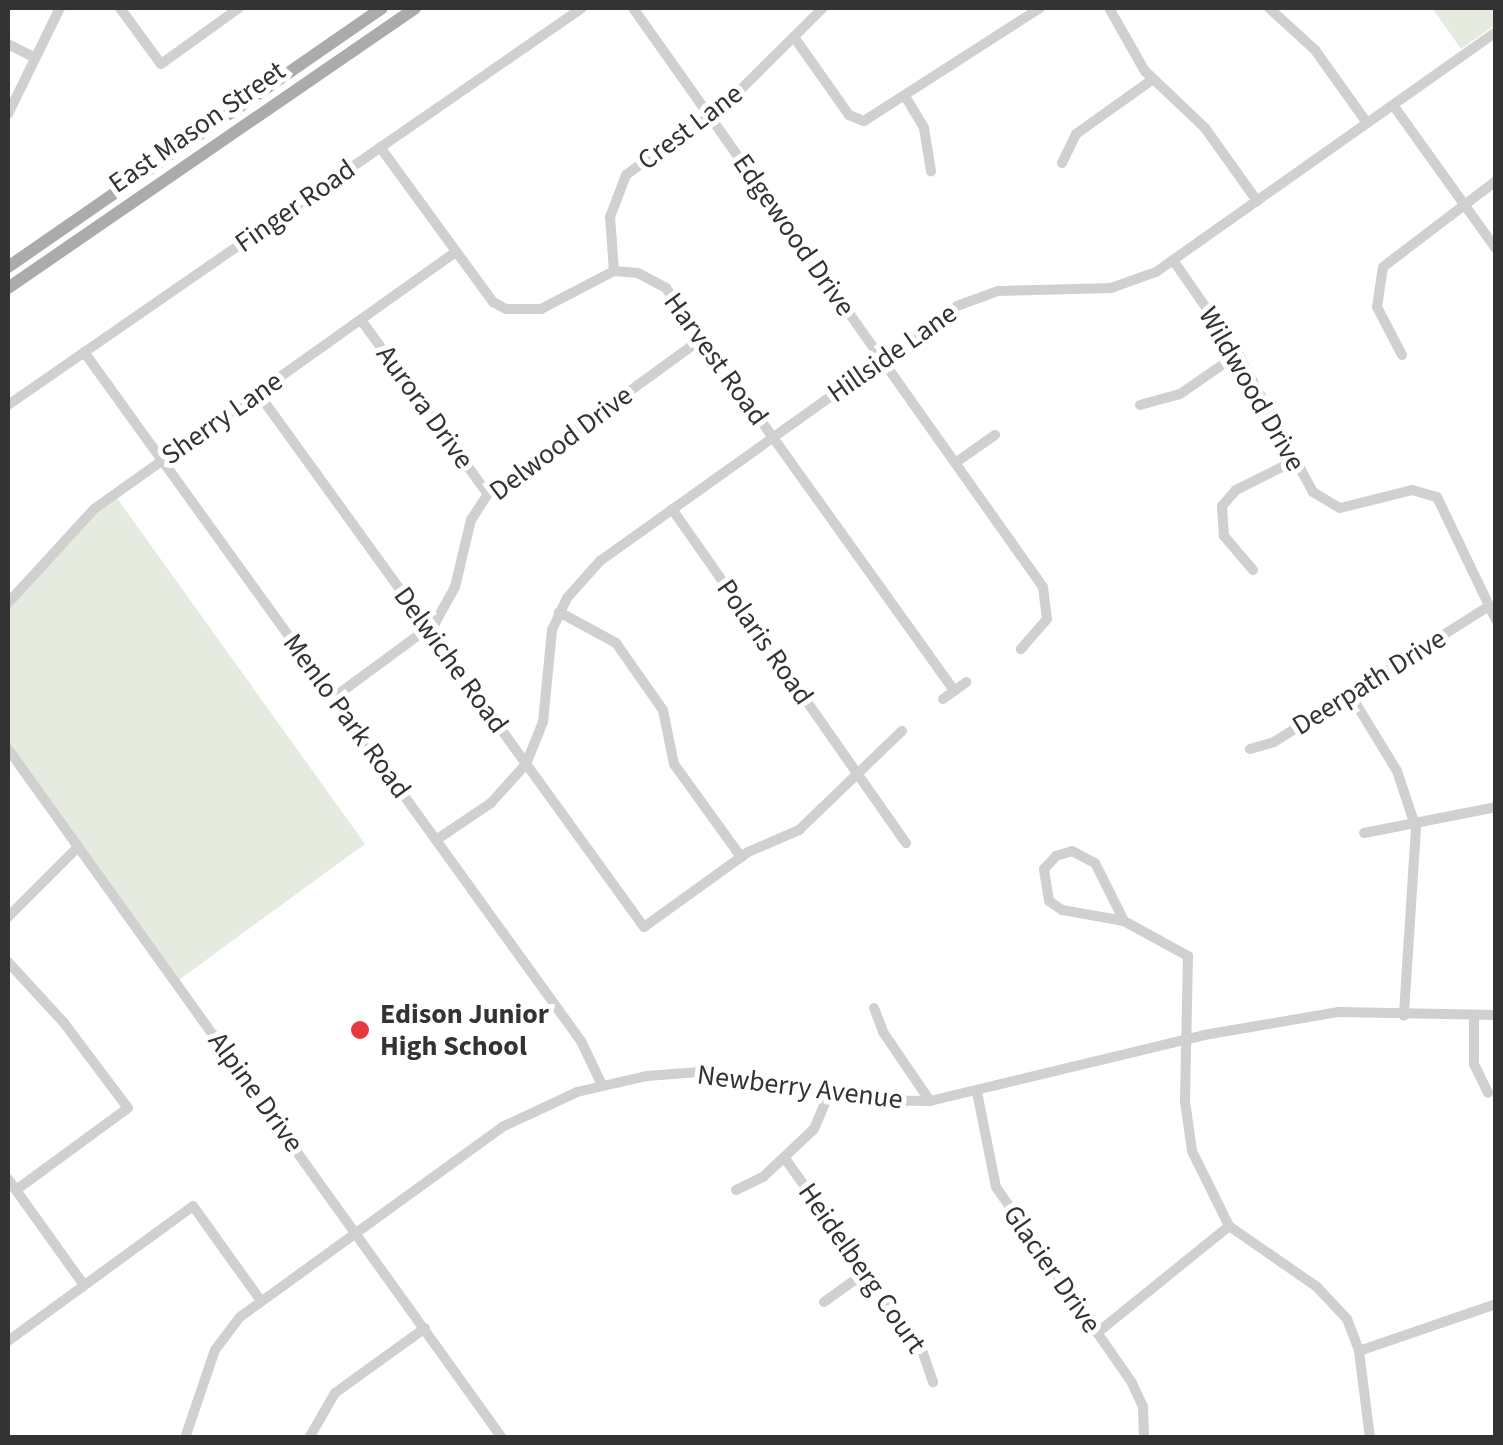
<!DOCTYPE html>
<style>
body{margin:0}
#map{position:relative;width:1503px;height:1445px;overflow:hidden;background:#fff;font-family:"Source Sans 3",sans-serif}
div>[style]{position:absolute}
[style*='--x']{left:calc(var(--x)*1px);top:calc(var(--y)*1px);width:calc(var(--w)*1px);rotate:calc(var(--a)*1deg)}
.green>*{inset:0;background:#e5ecdf}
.minor>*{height:10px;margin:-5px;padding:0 5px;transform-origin:5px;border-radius:5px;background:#d0d0d0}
.major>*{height:12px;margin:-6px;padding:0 6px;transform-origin:6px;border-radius:6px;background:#ababab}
.dots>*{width:28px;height:28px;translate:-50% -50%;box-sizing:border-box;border:5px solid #fff;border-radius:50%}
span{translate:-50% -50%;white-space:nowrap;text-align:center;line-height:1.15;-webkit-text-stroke:10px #fff;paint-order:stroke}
.street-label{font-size:28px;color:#333}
.poi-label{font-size:28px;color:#333;font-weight:700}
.left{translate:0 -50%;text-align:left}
.frame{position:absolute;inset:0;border:10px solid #333;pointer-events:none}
</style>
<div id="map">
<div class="green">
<i style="clip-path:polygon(1432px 8px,1495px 8px,1495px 25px,1461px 49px)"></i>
<i style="clip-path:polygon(114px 494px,365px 844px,176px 982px,8px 749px,8px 603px)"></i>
</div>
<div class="minor">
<i style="--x:120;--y:8;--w:69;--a:53.8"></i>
<i style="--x:161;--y:64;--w:96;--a:-35.7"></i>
<i style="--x:633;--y:8;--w:709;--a:54.7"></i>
<i style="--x:1043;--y:587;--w:32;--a:83"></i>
<i style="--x:1047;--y:619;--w:40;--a:131"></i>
<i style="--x:1109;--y:8;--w:73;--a:60.3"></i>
<i style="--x:1145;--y:71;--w:83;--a:43.5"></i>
<i style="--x:1205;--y:128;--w:90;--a:54.5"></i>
<i style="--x:1269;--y:8;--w:62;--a:42.4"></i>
<i style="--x:1315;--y:50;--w:90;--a:54.5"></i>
<i style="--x:794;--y:37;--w:95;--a:54.8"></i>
<i style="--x:849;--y:115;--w:16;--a:22"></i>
<i style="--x:864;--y:121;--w:209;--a:-32.7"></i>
<i style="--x:8;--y:44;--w:30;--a:27"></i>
<i style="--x:905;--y:96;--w:37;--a:59"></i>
<i style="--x:924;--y:128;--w:44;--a:80.8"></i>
<i style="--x:1393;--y:105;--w:177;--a:54.4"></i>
<i style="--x:8;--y:114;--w:118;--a:-63.9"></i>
<i style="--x:380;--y:147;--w:192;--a:53.9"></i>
<i style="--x:493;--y:302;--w:15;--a:28"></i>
<i style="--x:506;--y:309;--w:35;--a:0"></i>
<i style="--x:541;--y:309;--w:82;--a:-27.5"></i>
<i style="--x:614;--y:271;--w:24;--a:5"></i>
<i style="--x:638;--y:273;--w:32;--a:28"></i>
<i style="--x:666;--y:288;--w:495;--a:54.4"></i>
<i style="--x:1062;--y:163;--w:32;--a:-64"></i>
<i style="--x:1076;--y:134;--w:95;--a:-35.5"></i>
<i style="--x:1173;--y:260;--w:114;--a:55.3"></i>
<i style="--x:1238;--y:354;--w:157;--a:61.5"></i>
<i style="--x:1313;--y:492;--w:31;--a:31"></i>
<i style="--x:1340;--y:508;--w:74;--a:-14"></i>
<i style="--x:1412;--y:490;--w:26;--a:16"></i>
<i style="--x:1437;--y:497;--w:136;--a:64.4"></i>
<i style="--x:614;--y:271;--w:54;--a:-94.2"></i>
<i style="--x:610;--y:217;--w:45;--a:-69.1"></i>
<i style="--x:626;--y:175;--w:130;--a:-35.9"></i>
<i style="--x:731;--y:99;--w:129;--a:-44.7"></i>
<i style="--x:361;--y:320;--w:215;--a:53.9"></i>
<i style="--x:84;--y:352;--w:850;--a:54.2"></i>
<i style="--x:581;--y:1041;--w:49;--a:64.5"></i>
<i style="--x:1402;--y:355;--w:54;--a:-117.5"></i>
<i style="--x:1377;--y:307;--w:40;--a:-81.5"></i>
<i style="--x:1383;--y:267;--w:142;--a:-37.3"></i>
<i style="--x:258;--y:393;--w:659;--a:54.14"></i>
<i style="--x:644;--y:927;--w:128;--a:-35.8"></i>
<i style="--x:748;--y:852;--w:56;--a:-23.3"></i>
<i style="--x:799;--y:830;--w:143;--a:-43.9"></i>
<i style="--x:8;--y:405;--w:698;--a:-34.67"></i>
<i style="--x:1140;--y:405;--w:41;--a:-15.4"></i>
<i style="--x:1180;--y:394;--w:70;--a:-34.6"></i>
<i style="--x:955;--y:463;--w:49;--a:-35"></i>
<i style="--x:672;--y:509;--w:408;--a:55"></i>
<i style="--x:1253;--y:570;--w:45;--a:-130.5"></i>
<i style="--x:1224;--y:536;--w:30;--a:-94"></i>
<i style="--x:1222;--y:506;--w:21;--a:-49"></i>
<i style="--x:1236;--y:490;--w:63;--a:-26.6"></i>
<i style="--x:8;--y:603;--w:127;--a:-47.5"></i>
<i style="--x:94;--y:509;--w:443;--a:-35.4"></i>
<i style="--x:559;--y:612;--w:65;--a:28.5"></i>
<i style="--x:616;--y:643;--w:82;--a:55"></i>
<i style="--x:663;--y:710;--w:55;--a:78.5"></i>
<i style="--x:674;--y:764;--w:115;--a:54.2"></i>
<i style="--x:1350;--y:694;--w:90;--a:58.6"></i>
<i style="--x:1397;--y:771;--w:60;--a:71.6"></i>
<i style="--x:1416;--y:828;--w:188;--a:93.7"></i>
<i style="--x:333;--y:698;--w:127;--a:-36.3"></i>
<i style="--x:435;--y:623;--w:41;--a:-60.9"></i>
<i style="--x:455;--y:587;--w:69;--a:-76.6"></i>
<i style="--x:471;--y:520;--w:31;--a:-57"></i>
<i style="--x:488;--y:494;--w:266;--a:-36"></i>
<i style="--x:943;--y:699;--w:29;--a:-36"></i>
<i style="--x:8;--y:749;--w:848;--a:54.36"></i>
<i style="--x:1250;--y:749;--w:25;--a:-16"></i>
<i style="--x:1274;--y:742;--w:251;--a:-32.3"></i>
<i style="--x:1364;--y:833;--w:135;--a:-11.1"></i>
<i style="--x:436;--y:840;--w:66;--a:-33.9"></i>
<i style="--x:491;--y:803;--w:52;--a:-48.1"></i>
<i style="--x:526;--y:764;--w:45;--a:-68"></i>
<i style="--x:543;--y:722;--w:92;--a:-84.4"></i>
<i style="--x:552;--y:630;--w:35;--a:-65"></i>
<i style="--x:567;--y:598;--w:50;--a:-48.3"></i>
<i style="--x:600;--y:561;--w:439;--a:-35.5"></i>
<i style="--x:957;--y:306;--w:44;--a:-20.1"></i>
<i style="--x:998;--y:291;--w:113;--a:-1.5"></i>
<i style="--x:1111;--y:288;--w:48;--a:-19.6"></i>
<i style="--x:1156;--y:272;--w:416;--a:-35.2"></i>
<i style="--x:1072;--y:851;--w:26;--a:28"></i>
<i style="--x:1095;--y:863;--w:65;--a:63.4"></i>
<i style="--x:1124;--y:921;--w:63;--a:-169.9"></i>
<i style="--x:1062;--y:910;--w:16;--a:-145"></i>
<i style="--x:1049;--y:901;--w:32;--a:-99"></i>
<i style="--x:1044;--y:869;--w:18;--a:-47"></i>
<i style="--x:1056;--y:856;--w:17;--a:-17"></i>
<i style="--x:8;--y:917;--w:99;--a:-45"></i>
<i style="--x:1124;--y:921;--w:73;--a:28.7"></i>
<i style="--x:1188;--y:956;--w:145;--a:91.2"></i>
<i style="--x:1185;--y:1101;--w:50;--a:82"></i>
<i style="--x:1192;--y:1151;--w:84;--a:63.7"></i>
<i style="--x:1229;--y:1226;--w:107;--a:34.7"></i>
<i style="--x:1317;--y:1287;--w:44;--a:46.8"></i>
<i style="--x:1347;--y:1319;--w:34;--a:69"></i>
<i style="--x:1359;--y:1351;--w:88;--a:82.8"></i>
<i style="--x:8;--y:962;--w:83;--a:47.4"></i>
<i style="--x:64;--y:1023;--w:106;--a:53"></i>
<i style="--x:128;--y:1108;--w:139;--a:143.8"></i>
<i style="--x:874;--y:1008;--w:26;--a:69"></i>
<i style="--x:883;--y:1032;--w:83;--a:55.7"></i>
<i style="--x:1474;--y:1018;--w:46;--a:90"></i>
<i style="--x:1474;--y:1064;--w:32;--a:64"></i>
<i style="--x:977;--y:1092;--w:97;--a:78.7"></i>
<i style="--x:996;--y:1187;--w:239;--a:55.2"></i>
<i style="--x:1132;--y:1383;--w:26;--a:65"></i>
<i style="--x:1143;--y:1407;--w:31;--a:88"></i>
<i style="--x:784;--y:1157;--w:240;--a:54.7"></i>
<i style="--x:923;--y:1353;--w:31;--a:71"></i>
<i style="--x:8;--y:1179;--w:130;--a:54.4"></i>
<i style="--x:736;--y:1190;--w:30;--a:-26"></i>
<i style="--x:763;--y:1177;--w:70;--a:-43.3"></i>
<i style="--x:814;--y:1129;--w:38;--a:-67"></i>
<i style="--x:824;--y:1302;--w:52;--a:-35.5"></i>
<i style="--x:1097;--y:1333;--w:170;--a:-39"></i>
<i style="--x:8;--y:1341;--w:229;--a:-36.1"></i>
<i style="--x:193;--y:1206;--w:117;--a:54.4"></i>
<i style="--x:1359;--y:1351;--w:145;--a:-18.9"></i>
<i style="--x:185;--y:1438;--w:93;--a:-71.2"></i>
<i style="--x:215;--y:1350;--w:41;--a:-52.9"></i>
<i style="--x:240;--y:1317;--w:324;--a:-35.9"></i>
<i style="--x:502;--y:1127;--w:83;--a:-25"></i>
<i style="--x:577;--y:1092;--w:72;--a:-12.9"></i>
<i style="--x:647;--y:1076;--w:52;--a:-4.4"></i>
<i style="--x:699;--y:1072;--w:167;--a:9.6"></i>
<i style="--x:864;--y:1100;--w:66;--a:0.9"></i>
<i style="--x:930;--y:1101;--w:282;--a:-13.5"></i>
<i style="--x:1204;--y:1035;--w:137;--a:-9.7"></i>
<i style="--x:1339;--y:1012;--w:157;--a:1.1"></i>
<i style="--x:309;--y:1438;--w:52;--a:-60"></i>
<i style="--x:335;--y:1393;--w:111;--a:-35.8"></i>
</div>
<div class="major">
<i style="--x:8;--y:267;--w:455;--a:-34.7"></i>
<i style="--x:8;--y:288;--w:494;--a:-34.5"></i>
</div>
<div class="dots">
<i style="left:360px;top:1030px;background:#e8373e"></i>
</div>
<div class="street-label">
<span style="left:197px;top:127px;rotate:-35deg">East Mason Street</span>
<span style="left:690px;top:127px;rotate:-37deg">Crest Lane</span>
<span style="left:295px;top:206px;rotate:-35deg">Finger Road</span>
<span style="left:794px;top:235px;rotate:55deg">Edgewood Drive</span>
<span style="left:892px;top:353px;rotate:-35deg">Hillside Lane</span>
<span style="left:716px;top:359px;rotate:54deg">Harvest Road</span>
<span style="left:1252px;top:389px;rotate:60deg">Wildwood Drive</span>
<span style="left:425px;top:407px;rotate:54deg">Aurora Drive</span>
<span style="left:222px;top:418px;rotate:-35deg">Sherry Lane</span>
<span style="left:561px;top:443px;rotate:-37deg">Delwood Drive</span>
<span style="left:765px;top:642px;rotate:55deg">Polaris Road</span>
<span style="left:451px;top:660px;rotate:54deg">Delwiche Road</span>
<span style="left:1369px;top:682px;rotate:-32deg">Deerpath Drive</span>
<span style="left:347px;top:716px;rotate:54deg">Menlo Park Road</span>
<span style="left:800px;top:1087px;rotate:7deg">Newberry Avenue</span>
<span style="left:256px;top:1092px;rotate:54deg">Alpine Drive</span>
<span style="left:862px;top:1268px;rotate:55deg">Heidelberg Court</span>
<span style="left:1052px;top:1269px;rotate:55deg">Glacier Drive</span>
</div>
<div class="poi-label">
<span class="left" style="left:380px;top:1030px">Edison Junior<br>High School</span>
</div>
<div class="frame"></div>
</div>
